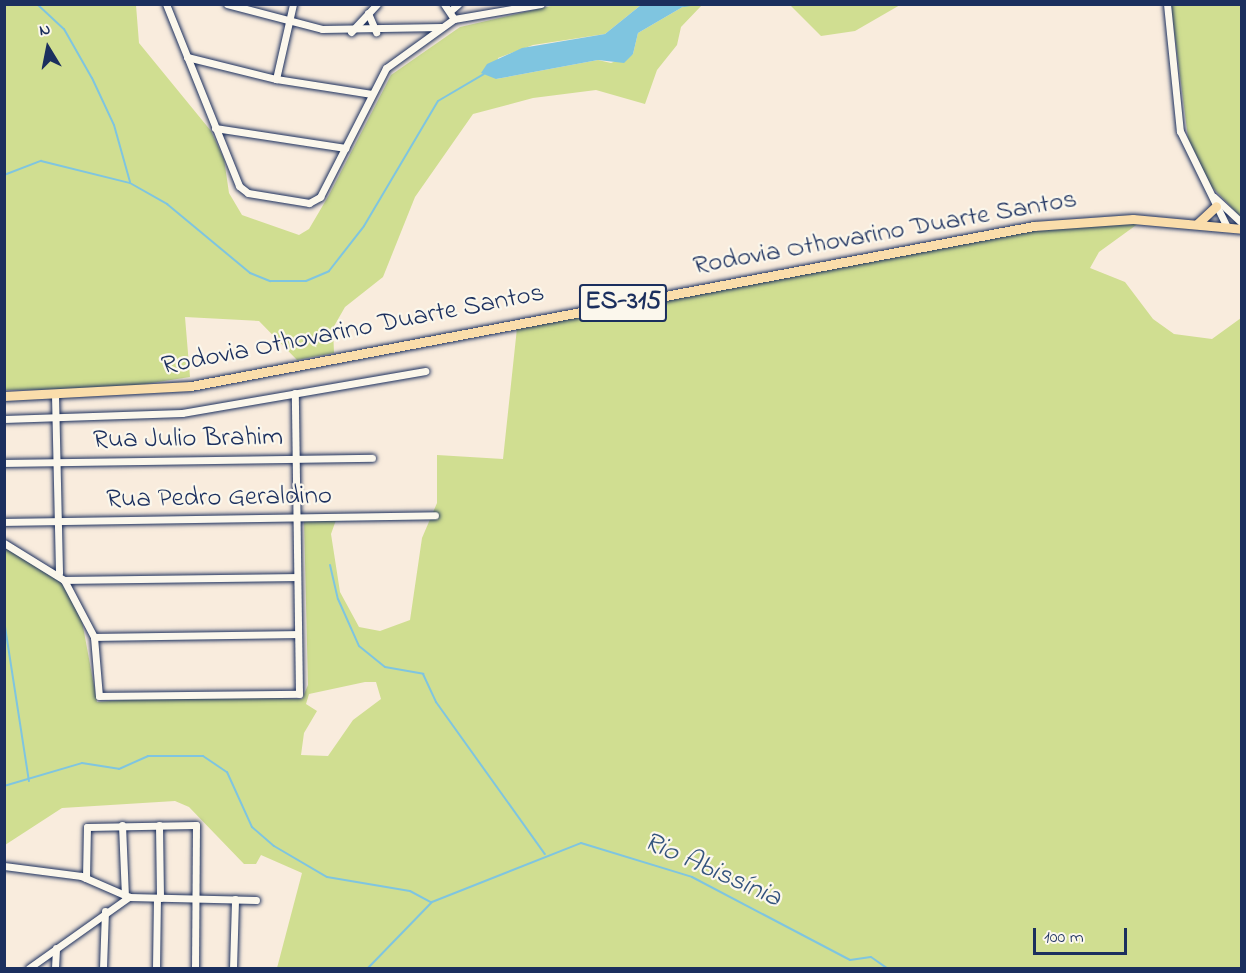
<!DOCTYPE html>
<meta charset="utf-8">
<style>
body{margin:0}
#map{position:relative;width:1246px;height:973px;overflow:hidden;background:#f9ecdd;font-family:"Indie Flower",sans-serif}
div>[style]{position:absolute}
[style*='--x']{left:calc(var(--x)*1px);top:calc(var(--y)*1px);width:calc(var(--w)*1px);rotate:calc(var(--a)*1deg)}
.green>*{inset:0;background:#d0de91}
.water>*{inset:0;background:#7fc5e0}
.stream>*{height:2px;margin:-1px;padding:0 1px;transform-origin:1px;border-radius:1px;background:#7fc5e0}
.roads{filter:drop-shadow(0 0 2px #1b2f5e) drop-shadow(0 0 2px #1b2f5e)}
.minor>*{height:7px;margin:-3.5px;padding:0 3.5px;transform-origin:3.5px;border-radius:3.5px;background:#fbf7ec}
.major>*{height:9px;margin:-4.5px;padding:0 4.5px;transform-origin:4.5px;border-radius:4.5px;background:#faddab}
span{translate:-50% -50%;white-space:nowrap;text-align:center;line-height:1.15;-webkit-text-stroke:4.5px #fbf7ec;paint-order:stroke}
.shield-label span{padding:2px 4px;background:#fbf7ec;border:2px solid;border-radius:4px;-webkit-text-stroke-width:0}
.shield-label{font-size:26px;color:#1b2f5e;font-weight:700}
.street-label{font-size:27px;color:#1b2f5e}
.water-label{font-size:28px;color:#34547e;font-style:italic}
.frame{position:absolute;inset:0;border:6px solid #1b2f5e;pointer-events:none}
.north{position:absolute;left:18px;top:18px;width:60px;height:60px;-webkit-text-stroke:4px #fbf7ec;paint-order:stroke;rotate:350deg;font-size:16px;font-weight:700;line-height:24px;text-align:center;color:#1b2f5e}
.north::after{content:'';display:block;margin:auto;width:21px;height:27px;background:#1b2f5e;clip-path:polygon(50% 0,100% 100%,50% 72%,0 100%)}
.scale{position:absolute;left:1033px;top:928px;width:94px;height:27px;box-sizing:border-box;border:3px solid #1b2f5e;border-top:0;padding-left:8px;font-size:18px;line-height:21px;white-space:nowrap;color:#1b2f5e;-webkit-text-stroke:4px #fbf7ec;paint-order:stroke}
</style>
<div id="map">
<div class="green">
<i style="clip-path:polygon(5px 5px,136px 5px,139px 43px,211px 131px,224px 159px,229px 193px,242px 215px,299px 235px,309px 229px,329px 195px,391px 75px,460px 27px,555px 5px,641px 5px,605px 34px,533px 45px,498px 58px,496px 79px,598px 60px,611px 63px,633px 54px,638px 33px,686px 5px,702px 5px,681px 27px,677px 45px,657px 70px,645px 104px,596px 90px,533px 98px,473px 114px,415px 197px,383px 277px,345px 307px,333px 328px,334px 353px,297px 360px,259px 321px,185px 317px,190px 377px,113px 389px,5px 390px)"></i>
<i style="clip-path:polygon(790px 5px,900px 5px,855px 31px,821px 36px)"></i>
<i style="clip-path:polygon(1171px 5px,1241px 5px,1241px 217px,1211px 186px,1188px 138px)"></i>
<i style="clip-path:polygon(evenodd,1139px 223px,1099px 252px,1090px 268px,1125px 282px,1153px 319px,1174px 334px,1212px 339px,1241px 318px,1241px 968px,277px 968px,302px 873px,261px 855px,256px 864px,244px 864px,189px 807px,175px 801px,62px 808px,5px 845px,5px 548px,52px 571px,65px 588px,82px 621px,97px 702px,177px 696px,302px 699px,308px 685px,304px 520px,336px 520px,331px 534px,340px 592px,359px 627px,380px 631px,410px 620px,422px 538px,437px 503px,437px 455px,503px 459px,517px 328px,1049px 226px,1139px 223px,365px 682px,376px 682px,381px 699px,353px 720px,328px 756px,301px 755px,304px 733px,317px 711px,306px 704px,309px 694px,365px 682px)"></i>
</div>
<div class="water">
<i style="clip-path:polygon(641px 5px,686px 5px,638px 33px,633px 54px,624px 63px,598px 60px,496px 79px,481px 73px,487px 64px,522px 48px,605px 34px)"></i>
</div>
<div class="stream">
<i style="--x:37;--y:4;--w:37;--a:43"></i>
<i style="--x:64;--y:29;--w:56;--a:60.3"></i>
<i style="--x:92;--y:78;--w:52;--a:64.9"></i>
<i style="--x:114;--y:125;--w:59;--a:74.3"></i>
<i style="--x:684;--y:6;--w:13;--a:-9"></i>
<i style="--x:4;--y:175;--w:40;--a:-21"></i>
<i style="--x:41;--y:161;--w:92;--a:13.9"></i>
<i style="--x:130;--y:183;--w:43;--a:29.6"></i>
<i style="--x:167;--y:204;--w:108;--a:39.7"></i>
<i style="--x:250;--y:273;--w:22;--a:22"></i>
<i style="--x:270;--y:281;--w:36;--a:0"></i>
<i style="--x:306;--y:281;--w:25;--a:-23"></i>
<i style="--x:329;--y:271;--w:57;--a:-52.1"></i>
<i style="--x:364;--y:226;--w:145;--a:-59.4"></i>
<i style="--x:438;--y:101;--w:53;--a:-30.4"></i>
<i style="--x:330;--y:565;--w:35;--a:77"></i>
<i style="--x:338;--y:599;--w:51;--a:65.9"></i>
<i style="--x:359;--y:646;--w:33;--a:39"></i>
<i style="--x:385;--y:667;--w:39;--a:10"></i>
<i style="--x:423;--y:674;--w:31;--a:65"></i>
<i style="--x:436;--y:702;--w:187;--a:54.4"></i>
<i style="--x:4;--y:620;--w:163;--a:81.2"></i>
<i style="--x:4;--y:786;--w:81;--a:-16.4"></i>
<i style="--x:82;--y:763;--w:37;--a:9"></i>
<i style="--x:119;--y:769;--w:32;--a:-24"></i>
<i style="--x:148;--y:756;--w:55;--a:0"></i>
<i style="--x:203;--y:756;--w:29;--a:34"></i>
<i style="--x:227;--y:772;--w:60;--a:65.6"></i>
<i style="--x:252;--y:827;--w:29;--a:41"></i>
<i style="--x:274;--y:846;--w:61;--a:30.3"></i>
<i style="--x:327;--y:877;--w:84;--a:9.6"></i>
<i style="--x:410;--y:891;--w:24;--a:28"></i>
<i style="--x:368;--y:968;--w:92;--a:-45.9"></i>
<i style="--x:432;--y:902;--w:160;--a:-21.6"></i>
<i style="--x:581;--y:843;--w:116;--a:17"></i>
<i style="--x:692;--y:877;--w:178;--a:27.7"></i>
<i style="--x:850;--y:960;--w:21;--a:-8"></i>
<i style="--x:871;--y:957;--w:19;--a:35"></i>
</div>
<div class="roads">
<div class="minor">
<i style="--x:166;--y:4;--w:196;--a:68.1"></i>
<i style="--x:239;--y:186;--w:11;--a:38"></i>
<i style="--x:248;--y:193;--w:62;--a:9.3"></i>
<i style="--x:309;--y:203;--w:13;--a:-29"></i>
<i style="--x:320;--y:197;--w:145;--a:-62.9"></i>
<i style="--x:386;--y:68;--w:84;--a:-35.8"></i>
<i style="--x:454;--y:19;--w:88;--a:-9.8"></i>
<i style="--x:227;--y:4;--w:98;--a:14.7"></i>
<i style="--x:322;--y:29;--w:120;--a:-1"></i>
<i style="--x:444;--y:4;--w:18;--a:56"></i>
<i style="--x:1167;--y:4;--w:128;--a:84.2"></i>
<i style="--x:1180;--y:131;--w:107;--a:63.9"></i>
<i style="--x:450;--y:11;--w:11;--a:-41"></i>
<i style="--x:368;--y:13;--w:21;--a:67"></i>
<i style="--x:351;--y:32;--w:38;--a:-47"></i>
<i style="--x:187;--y:57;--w:92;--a:13.9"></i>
<i style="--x:276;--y:79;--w:97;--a:8.9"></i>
<i style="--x:276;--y:79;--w:77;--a:-77.2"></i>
<i style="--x:215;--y:128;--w:132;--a:8.7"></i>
<i style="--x:1214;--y:197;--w:38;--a:43"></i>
<i style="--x:55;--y:395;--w:178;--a:88.7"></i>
<i style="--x:4;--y:419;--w:178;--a:-1.9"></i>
<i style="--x:182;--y:413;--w:247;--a:-9.8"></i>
<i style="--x:4;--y:463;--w:368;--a:-0.8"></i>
<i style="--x:4;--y:522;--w:431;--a:-0.9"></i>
<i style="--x:4;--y:543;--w:70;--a:31.7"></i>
<i style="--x:64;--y:580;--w:64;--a:62.2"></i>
<i style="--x:94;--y:637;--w:59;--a:85.2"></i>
<i style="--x:99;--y:696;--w:200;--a:-0.6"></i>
<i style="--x:299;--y:694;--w:301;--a:-90.8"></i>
<i style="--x:64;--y:580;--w:233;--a:-0.7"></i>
<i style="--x:94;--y:637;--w:204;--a:-0.8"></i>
<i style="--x:122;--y:825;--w:71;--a:87.6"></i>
<i style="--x:159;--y:825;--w:73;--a:89.2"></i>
<i style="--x:4;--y:866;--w:78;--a:7.4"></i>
<i style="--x:81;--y:876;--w:52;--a:23.6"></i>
<i style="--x:86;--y:878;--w:51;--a:-88.9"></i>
<i style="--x:87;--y:827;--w:109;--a:-1.1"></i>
<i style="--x:196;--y:825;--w:143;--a:90.4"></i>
<i style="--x:29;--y:968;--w:123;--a:-35.4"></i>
<i style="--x:129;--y:897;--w:127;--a:1.4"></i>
<i style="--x:55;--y:968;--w:20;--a:-87"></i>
<i style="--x:103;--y:968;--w:57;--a:-88"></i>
<i style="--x:156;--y:968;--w:70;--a:-89.2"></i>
<i style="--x:233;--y:968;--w:69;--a:-88.3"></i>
</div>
<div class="major">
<i style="--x:1197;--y:224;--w:26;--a:-43"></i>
<i style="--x:4;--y:396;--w:187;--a:-3.1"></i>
<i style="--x:191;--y:386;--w:858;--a:-10.75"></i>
<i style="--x:1034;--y:226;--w:99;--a:-4"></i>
<i style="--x:1133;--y:219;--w:109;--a:5.2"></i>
</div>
</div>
<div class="shield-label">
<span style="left:623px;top:303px">ES-315</span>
</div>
<div class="street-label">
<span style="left:885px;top:233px;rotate:-10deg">Rodovia Othovarino Duarte Santos</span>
<span style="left:353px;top:330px;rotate:-11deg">Rodovia Othovarino Duarte Santos</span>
<span style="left:188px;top:439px;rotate:-1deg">Rua Julio Brahim</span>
<span style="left:219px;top:498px;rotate:-1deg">Rua Pedro Geraldino</span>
</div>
<div class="water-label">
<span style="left:712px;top:871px;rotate:24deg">Rio Abissínia</span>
</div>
<div class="frame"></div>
<div class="north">N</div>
<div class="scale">100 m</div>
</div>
